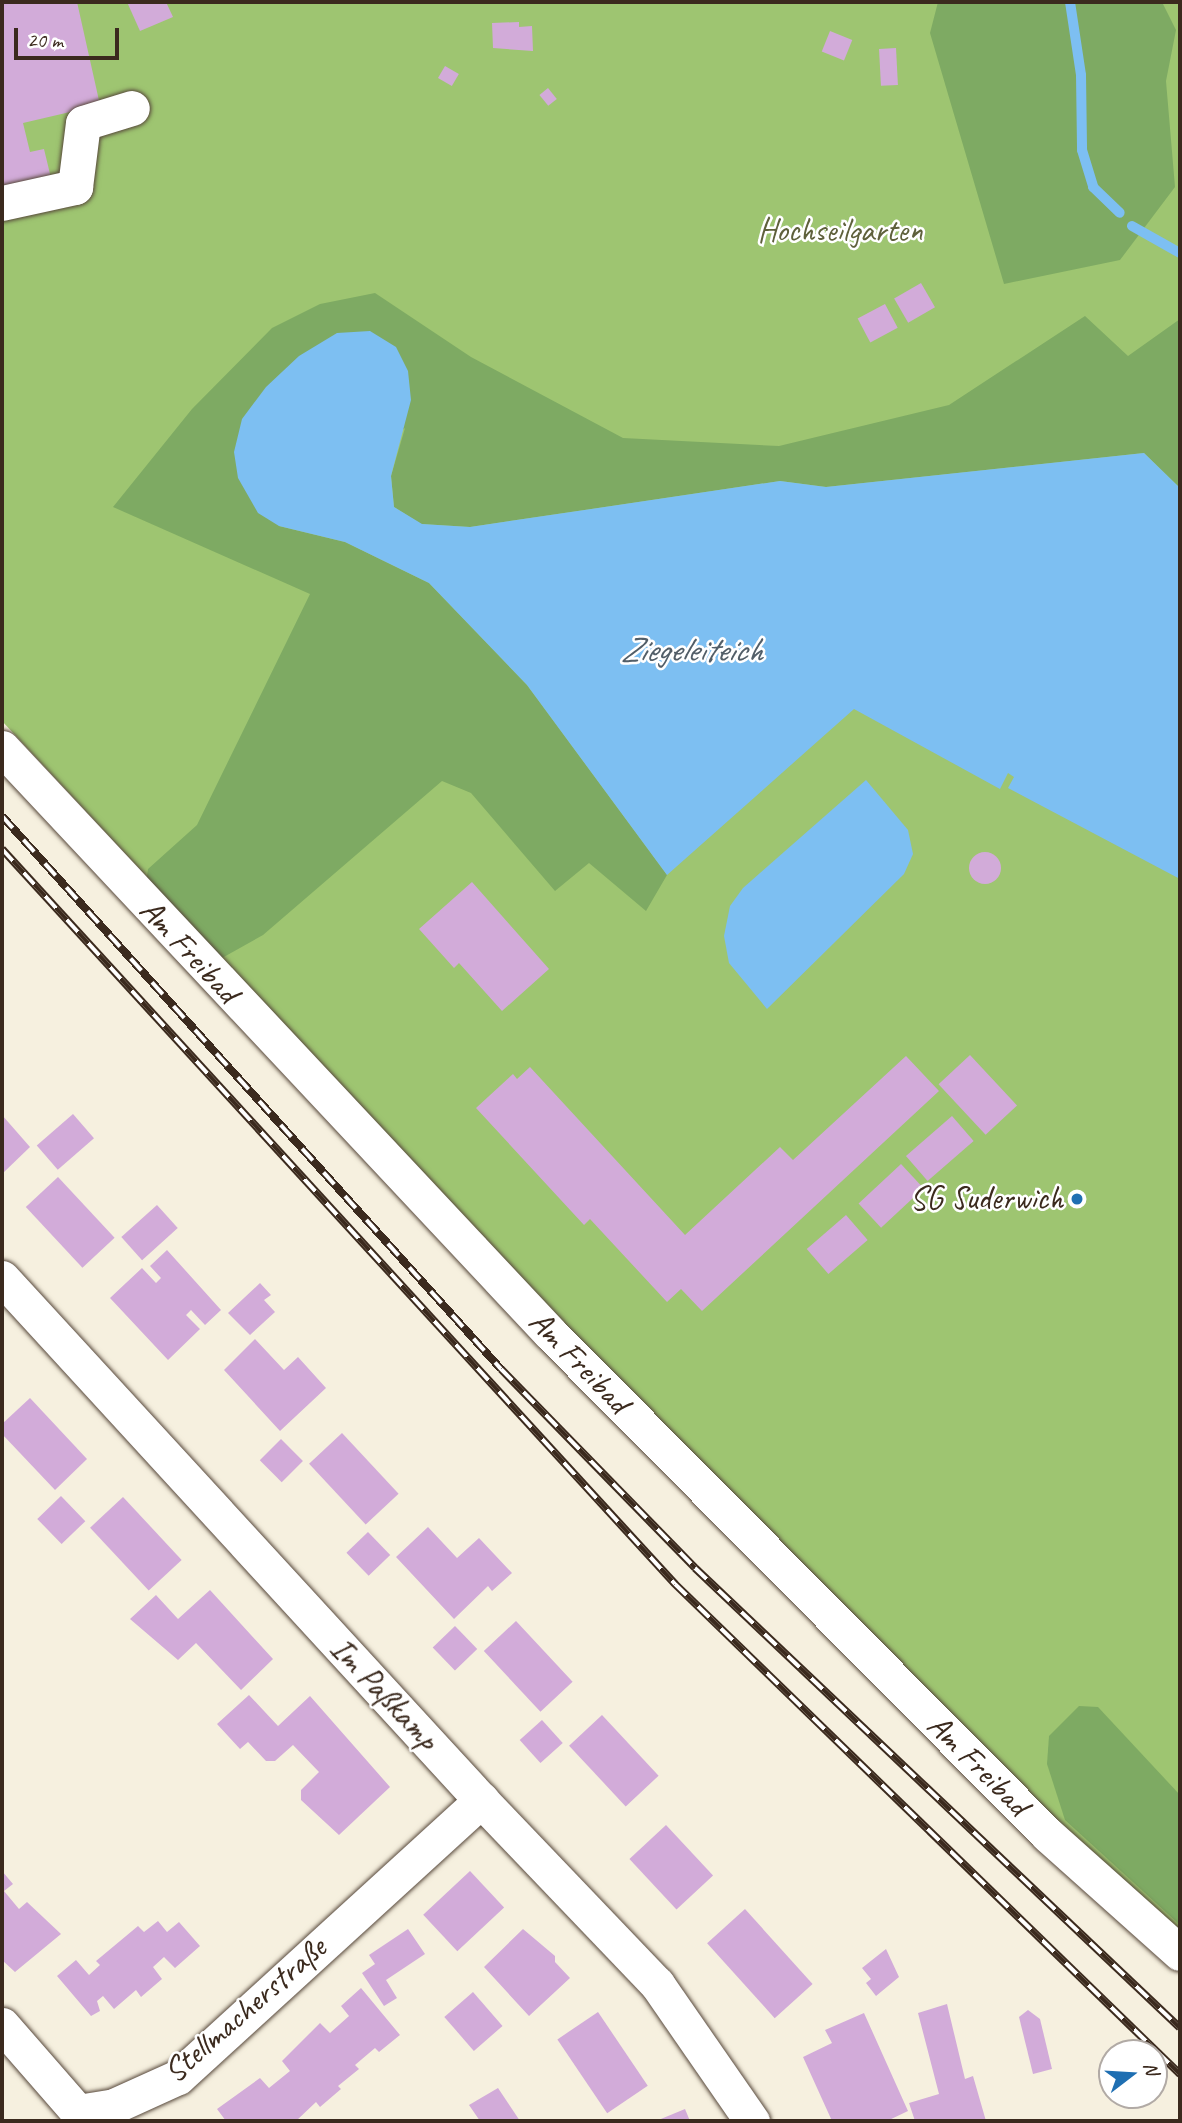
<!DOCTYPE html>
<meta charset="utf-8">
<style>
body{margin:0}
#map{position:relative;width:1182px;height:2123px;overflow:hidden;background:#f6f0df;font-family:Caveat,sans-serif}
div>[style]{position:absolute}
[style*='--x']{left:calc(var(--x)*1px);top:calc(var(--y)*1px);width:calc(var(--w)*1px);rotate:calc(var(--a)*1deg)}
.green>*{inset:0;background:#9ec571}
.forest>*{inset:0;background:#7eaa63}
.water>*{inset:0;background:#7dbff2}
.stream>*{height:10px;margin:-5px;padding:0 5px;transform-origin:5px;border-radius:5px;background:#7dbff2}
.building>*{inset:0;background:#d2abd9;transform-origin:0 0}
.round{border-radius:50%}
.roads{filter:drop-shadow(0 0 2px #57483b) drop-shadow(0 0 2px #57483b)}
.minor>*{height:35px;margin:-17.5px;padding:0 17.5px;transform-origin:17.5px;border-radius:17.5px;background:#fff}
.rail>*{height:8px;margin-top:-4px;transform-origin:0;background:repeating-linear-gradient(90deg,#fff 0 16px,#3b2a1e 0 32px);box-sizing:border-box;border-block:2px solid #3b2a1e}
.dots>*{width:19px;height:19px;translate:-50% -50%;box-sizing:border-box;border:4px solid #fff;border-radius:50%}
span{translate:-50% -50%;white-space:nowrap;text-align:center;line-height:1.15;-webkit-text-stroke:5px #fff;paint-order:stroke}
.park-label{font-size:33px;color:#5e603b}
.street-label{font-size:33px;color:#3b2a1e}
.poi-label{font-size:33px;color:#3b2a1e}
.right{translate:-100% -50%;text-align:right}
.water-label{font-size:35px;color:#525e68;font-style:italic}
.frame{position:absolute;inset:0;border:4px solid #3b2a1e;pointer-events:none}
.north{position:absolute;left:1098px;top:2039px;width:70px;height:70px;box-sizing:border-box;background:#fff;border:2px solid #b1aaa5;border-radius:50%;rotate:73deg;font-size:19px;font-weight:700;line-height:28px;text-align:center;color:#3b2a1e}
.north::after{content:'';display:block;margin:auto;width:24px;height:32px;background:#1f6fb2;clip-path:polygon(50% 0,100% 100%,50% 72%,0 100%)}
.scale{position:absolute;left:14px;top:28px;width:105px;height:32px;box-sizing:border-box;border:4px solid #3b2a1e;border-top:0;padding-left:9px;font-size:21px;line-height:24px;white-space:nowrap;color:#3b2a1e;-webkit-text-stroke:5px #fff;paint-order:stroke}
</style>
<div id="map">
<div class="green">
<i style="clip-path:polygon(2px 2px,1180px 2px,1180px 1945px,552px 1313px,2px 721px)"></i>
</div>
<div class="forest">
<i style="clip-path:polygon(938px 2px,1162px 2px,1176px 30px,1166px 81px,1175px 187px,1120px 260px,1004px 284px,930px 33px)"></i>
<i style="clip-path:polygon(375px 293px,471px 357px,623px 438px,779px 446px,949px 405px,1085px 316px,1128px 356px,1180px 319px,1180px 488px,1144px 453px,826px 487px,780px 481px,470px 527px,421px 524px,394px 507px,391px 476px,405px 428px,279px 526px,345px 542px,429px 583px,527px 685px,667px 875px,646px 911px,589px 863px,555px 891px,471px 793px,442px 781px,263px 935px,222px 958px,146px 882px,148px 869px,197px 825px,310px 594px,113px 507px,192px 409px,272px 328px,320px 304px)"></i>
<i style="clip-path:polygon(1079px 1706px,1098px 1707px,1180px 1795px,1180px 1925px,1065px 1820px,1047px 1764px,1049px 1736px)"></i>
</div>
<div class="water">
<i style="clip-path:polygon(370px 331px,396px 347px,408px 371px,411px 400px,391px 476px,394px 507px,422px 524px,470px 527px,780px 481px,826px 487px,1144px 453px,1180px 488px,1180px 879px,1008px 788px,1014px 777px,1008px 773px,1000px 789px,854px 709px,667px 875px,527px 685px,429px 583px,345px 542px,279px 526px,258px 513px,238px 478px,234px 452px,242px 419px,266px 387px,299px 356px,337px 333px)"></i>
<i style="clip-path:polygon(866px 780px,908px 830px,913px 854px,904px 874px,767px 1009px,729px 963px,724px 936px,730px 906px,743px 888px)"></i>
</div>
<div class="stream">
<i style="--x:1070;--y:2;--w:74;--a:81.4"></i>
<i style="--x:1081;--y:75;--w:75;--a:89.2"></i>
<i style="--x:1082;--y:150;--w:39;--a:73"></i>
<i style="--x:1093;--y:187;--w:37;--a:44"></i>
<i style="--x:1132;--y:226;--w:55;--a:29.4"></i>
</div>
<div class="building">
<i style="clip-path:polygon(2px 2px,77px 2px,100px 105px,23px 123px,30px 152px,44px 149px,51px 178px,2px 189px)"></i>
<i style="clip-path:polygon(127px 2px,166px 2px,173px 17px,140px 31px)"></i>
<i style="clip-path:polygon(519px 22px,519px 27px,532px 26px,533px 51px,493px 48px,492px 23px)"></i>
<i style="left:830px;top:31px;width:24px;height:22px;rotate:22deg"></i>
<i style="left:896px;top:48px;width:37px;height:17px;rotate:87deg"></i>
<i style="left:445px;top:66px;width:16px;height:14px;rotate:30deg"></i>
<i style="left:548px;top:88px;width:14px;height:11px;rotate:51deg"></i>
<i style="left:921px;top:283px;width:28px;height:31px;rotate:60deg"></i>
<i style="left:885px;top:304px;width:27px;height:31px;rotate:62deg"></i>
<i class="round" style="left:969px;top:852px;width:32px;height:32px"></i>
<i style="clip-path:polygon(472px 882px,549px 969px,502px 1011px,459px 963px,454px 968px,419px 929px)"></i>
<i style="left:970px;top:1055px;width:69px;height:43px;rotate:47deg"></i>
<i style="clip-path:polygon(906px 1056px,939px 1091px,702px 1311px,681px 1289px,667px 1302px,590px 1219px,584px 1225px,476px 1108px,513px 1074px,517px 1079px,530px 1067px,685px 1235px,780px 1147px,793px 1160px)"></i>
<i style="left:73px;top:1114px;width:32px;height:48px;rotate:49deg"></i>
<i style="clip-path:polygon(2px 1115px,30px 1147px,2px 1174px)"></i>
<i style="left:952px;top:1116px;width:33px;height:61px;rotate:49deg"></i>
<i style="left:901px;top:1164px;width:33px;height:58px;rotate:47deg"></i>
<i style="left:58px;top:1177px;width:83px;height:44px;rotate:47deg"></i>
<i style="left:157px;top:1205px;width:31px;height:48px;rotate:48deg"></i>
<i style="left:846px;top:1215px;width:33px;height:52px;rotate:49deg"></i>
<i style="clip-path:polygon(167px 1250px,221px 1310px,205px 1325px,191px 1310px,186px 1315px,200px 1329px,168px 1360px,110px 1298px,142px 1268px,156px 1283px,161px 1278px,150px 1266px)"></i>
<i style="clip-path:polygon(260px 1283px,271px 1295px,264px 1300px,275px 1312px,250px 1335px,228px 1313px)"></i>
<i style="clip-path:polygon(255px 1339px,284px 1370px,298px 1357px,326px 1388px,280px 1431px,224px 1370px)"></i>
<i style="clip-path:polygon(30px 1398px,87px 1459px,55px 1490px,2px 1434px,2px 1424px)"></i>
<i style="left:342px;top:1433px;width:83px;height:45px;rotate:47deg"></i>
<i style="left:281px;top:1439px;width:31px;height:30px;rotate:45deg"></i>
<i style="left:61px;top:1496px;width:35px;height:33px;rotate:46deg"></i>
<i style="left:123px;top:1497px;width:86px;height:45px;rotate:47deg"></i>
<i style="clip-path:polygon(428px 1527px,457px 1558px,479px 1538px,512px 1573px,492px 1591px,488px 1586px,454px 1619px,396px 1557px)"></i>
<i style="left:368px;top:1532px;width:32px;height:30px;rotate:46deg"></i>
<i style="clip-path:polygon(210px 1590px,273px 1659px,241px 1690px,196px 1643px,178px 1660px,130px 1619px,156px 1595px,178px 1619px)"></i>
<i style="left:516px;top:1621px;width:83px;height:44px;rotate:47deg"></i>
<i style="left:455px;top:1626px;width:32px;height:31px;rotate:46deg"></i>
<i style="clip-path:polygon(249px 1695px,278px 1726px,310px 1696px,390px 1787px,339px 1835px,301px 1800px,301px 1790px,319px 1772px,293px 1745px,275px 1761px,266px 1761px,248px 1742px,240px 1749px,217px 1724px)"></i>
<i style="left:602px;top:1715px;width:83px;height:45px;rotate:47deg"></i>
<i style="left:542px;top:1720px;width:31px;height:30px;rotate:48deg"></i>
<i style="left:666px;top:1825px;width:69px;height:50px;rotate:47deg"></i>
<i style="clip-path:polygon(2px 1871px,13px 1884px,4px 1891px,19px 1909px,27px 1902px,61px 1934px,15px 1972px,2px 1960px)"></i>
<i style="left:470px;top:1871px;width:50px;height:64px;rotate:47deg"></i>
<i style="left:745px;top:1909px;width:101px;height:51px;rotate:48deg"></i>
<i style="clip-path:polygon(158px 1921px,167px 1932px,179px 1922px,200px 1946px,175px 1968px,164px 1957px,153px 1967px,162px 1979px,141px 1997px,136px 1990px,114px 2009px,103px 1996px,97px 2001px,100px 2011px,91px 2016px,57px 1976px,76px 1960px,89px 1975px,100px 1965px,96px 1961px,138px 1926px,144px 1932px)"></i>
<i style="clip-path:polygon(408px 1929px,425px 1954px,386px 1980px,397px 1998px,384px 2006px,362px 1973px,375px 1964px,369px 1955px)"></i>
<i style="clip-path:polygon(523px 1929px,555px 1956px,555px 1962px,570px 1978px,529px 2016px,484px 1967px)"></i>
<i style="clip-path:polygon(886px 1949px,899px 1977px,876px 1996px,866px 1983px,871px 1979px,862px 1968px)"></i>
<i style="clip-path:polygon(361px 1988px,400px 2035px,379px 2052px,375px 2048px,355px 2065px,359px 2069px,338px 2086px,341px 2089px,320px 2107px,316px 2102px,296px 2121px,226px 2121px,217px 2109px,260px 2078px,269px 2088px,290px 2071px,282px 2061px,320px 2023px,330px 2033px,349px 2016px,341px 2006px)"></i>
<i style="left:473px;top:1992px;width:45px;height:38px;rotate:49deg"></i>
<i style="clip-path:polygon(947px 2004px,965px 2079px,973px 2076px,986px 2121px,915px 2121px,909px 2103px,939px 2094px,918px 2013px)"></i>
<i style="clip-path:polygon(1028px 2010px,1040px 2019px,1052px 2069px,1033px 2074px,1019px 2017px)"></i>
<i style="left:598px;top:2012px;width:89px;height:49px;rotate:56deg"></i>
<i style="clip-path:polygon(864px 2013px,908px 2111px,887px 2121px,832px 2121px,803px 2057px,832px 2043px,825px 2030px)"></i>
<i style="clip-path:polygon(498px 2088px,520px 2121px,480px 2121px,469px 2105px)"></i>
<i style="clip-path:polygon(685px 2109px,690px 2121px,656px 2121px)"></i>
</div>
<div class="roads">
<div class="minor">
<i style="--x:2;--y:203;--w:75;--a:-12.4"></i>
<i style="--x:75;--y:187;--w:64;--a:-82.9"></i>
<i style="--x:83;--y:123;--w:51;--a:-17"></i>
<i style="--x:2;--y:748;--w:802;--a:46.87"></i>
<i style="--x:550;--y:1333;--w:707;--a:45.23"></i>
<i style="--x:1048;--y:1835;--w:177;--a:41.8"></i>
<i style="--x:2;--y:1278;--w:708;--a:47.46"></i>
<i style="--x:481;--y:1800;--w:255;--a:46.3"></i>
<i style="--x:657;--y:1984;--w:167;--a:55.3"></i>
<i style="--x:2;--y:2025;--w:116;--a:48.9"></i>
<i style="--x:78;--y:2112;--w:36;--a:-9"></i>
<i style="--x:114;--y:2106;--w:70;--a:-24.4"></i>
<i style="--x:178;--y:2077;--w:411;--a:-42.4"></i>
</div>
</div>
<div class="rail">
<i style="--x:2;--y:816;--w:745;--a:47.94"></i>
<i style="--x:501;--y:1369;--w:278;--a:45.7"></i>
<i style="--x:695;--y:1568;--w:668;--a:43.48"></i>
<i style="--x:2;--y:849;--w:997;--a:47.52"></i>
<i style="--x:675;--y:1584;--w:704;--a:44.14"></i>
</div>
<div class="dots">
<i style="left:1077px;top:1199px;background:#1f6fb2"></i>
</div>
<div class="park-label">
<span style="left:840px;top:231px">Hochseilgarten</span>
</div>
<div class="street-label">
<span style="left:189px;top:951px;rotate:47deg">Am Freibad</span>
<span style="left:579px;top:1362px;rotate:46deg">Am Freibad</span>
<span style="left:384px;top:1694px;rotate:47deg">Im Paßkamp</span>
<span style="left:978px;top:1765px;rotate:45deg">Am Freibad</span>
<span style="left:245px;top:2010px;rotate:-41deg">Stellmacherstraße</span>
</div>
<div class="poi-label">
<span class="right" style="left:1063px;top:1199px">SG Suderwich</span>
</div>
<div class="water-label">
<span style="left:691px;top:650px">Ziegeleiteich</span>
</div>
<div class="frame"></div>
<div class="north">N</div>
<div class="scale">20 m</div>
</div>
